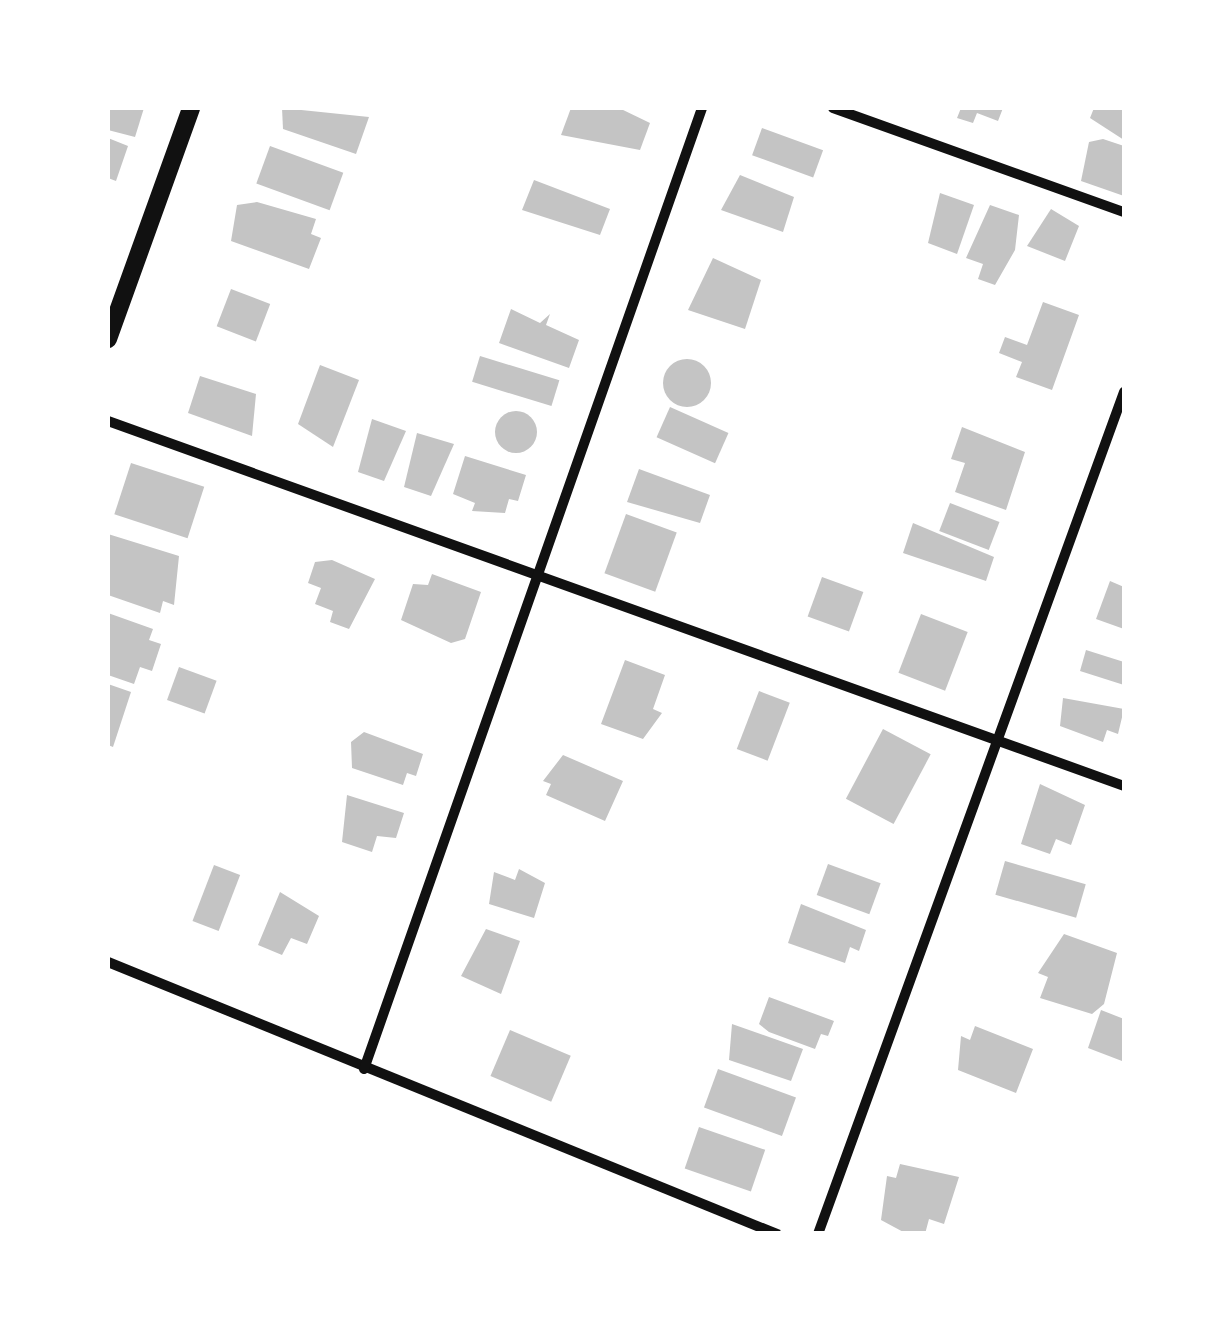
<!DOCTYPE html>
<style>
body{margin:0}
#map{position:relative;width:1232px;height:1341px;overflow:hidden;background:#fff;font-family:"Nunito Sans",sans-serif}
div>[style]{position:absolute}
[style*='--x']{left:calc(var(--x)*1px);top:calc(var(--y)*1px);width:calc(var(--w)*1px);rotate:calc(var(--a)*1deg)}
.building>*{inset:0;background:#c4c4c4;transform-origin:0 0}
.round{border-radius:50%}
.minor>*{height:10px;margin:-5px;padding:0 5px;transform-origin:5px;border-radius:5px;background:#111}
.tertiary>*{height:18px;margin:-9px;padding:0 9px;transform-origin:9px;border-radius:9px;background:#111}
span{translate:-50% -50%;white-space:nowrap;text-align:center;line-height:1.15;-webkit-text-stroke:9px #fff;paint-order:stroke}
.frame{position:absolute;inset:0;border:110px solid #fff;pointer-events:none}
</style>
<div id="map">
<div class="building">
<i style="clip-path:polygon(108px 108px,144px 108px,135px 137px,108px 130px)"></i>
<i style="clip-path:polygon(282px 108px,369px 117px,356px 154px,283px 129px)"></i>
<i style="clip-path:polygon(571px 108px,619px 108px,650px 123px,640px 150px,561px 135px)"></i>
<i style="clip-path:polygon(961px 108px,1003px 108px,998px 121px,977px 113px,973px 123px,957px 118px)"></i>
<i style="clip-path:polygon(1094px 108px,1124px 108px,1124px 140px,1090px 118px)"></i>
<i style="left:762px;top:128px;width:65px;height:29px;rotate:20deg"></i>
<i style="clip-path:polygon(108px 138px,128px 146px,116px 181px,108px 178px)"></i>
<i style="clip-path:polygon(1103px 139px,1124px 146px,1124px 196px,1081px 181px,1089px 142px)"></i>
<i style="left:270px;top:146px;width:78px;height:40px;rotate:20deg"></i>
<i style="clip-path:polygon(740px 175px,794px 197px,783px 232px,721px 210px)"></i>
<i style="clip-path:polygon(534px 180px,610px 209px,600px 235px,522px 210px)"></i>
<i style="clip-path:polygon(940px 193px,974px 205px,957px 254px,928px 243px)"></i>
<i style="clip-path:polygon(257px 202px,316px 219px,311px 234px,321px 238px,309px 269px,231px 241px,237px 205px)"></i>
<i style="clip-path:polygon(990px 205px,1019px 215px,1015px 250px,995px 285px,978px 279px,983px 264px,966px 258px)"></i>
<i style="clip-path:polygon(1051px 209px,1079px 226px,1065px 261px,1027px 246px)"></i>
<i style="clip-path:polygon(713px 258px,761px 280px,745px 329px,688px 310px)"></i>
<i style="left:231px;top:289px;width:42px;height:40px;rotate:21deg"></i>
<i style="clip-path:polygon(1043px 302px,1079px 315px,1052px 390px,1016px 377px,1022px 362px,999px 353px,1005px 337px,1027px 345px)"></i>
<i style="clip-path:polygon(511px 309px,540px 323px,550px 314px,546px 325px,579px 340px,569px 368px,499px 343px)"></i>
<i style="left:480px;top:356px;width:83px;height:27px;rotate:17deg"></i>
<i class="round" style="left:663px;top:359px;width:48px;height:48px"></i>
<i style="clip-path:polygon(320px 365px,359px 380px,333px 447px,298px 424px)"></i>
<i style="clip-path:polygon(200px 376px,256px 394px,252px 436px,188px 413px)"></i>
<i style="left:670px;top:407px;width:64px;height:33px;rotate:24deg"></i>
<i class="round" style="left:495px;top:411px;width:42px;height:42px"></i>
<i style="clip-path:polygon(372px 419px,406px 431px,384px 481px,358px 472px)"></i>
<i style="clip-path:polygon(962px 427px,1025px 452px,1006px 510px,955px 492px,965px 463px,951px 459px)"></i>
<i style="clip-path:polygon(417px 433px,454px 444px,431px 496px,404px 487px)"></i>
<i style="clip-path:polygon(465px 456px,526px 475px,518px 501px,509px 499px,505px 513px,472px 511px,475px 503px,453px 494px)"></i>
<i style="left:131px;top:463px;width:77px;height:54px;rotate:18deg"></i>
<i style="clip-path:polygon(639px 469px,710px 495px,700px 523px,627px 502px)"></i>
<i style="left:950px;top:503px;width:53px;height:30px;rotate:21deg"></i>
<i style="left:626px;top:514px;width:54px;height:63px;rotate:20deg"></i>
<i style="clip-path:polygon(913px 523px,994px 557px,986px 581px,903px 553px)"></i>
<i style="clip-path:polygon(108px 534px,179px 556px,174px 605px,163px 601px,160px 613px,108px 595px)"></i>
<i style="clip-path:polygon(332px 560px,375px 579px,349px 629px,330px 622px,333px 611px,315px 604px,321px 588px,308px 583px,315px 562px)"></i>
<i style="clip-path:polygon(432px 574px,481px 592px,465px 639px,451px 643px,401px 620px,413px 584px,428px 585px)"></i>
<i style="left:822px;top:577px;width:44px;height:42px;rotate:20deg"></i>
<i style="clip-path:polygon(1110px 581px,1124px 587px,1124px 629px,1096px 619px)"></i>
<i style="clip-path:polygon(108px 613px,153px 629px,149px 640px,161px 644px,152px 671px,140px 667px,134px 684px,108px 675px)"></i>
<i style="left:921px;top:614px;width:50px;height:63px;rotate:21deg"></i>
<i style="clip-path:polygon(1086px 650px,1124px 662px,1124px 685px,1080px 671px)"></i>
<i style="clip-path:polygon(625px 660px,665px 675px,653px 709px,662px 713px,643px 739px,601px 724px)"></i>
<i style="left:179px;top:667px;width:40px;height:35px;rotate:20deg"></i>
<i style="clip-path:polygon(108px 684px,131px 692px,113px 747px,108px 745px)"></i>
<i style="left:759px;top:691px;width:33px;height:62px;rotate:21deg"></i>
<i style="clip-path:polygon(1063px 698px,1124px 709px,1118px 734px,1107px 730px,1103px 742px,1060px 726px)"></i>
<i style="left:883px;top:729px;width:54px;height:79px;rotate:28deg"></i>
<i style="clip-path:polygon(364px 732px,423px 754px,416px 776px,407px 773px,403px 785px,352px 768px,351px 742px)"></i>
<i style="clip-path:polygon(563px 755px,623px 781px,605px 821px,546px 795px,551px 784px,543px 781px)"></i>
<i style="clip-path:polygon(1040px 784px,1085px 805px,1071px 845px,1056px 839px,1050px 854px,1021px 844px)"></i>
<i style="clip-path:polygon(347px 795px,404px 813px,396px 838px,377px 836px,372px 852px,342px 842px)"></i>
<i style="left:1005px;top:861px;width:84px;height:35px;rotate:16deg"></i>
<i style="left:828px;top:864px;width:56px;height:33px;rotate:20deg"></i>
<i style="left:214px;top:865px;width:28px;height:60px;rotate:21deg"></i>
<i style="clip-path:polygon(519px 869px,545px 883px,534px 918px,489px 904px,494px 872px,515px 880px)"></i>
<i style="clip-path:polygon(280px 892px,319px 916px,307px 944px,291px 938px,282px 955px,258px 945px)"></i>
<i style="clip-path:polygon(801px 904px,866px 930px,859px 951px,850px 947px,845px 963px,788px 943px)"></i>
<i style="clip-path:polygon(486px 929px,520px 941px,501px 994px,461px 976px)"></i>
<i style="clip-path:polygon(1064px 934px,1117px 953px,1104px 1004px,1092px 1014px,1040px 998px,1048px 977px,1038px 973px)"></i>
<i style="clip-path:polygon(769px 997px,834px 1021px,828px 1036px,821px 1034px,815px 1049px,769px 1032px,759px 1024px)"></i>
<i style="clip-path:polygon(1101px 1010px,1124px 1019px,1122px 1061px,1088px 1048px)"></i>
<i style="clip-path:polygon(732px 1024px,803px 1049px,791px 1081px,729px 1060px)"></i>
<i style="clip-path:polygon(975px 1026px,1033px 1049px,1016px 1093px,958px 1070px,961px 1036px,970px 1040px)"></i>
<i style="left:510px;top:1030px;width:66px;height:50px;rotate:23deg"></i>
<i style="left:718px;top:1069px;width:83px;height:41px;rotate:20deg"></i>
<i style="left:699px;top:1127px;width:70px;height:44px;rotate:19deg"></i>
<i style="clip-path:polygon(900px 1164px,959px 1177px,944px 1224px,929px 1219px,925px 1234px,907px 1234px,881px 1220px,887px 1176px,896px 1178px)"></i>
</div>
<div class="minor">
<i style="--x:833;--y:108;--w:309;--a:19.7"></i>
<i style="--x:108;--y:421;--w:1080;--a:19.76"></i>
<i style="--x:108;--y:962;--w:722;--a:22.13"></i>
<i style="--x:364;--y:1069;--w:1019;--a:-70.62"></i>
<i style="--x:818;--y:1234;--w:896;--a:-70.03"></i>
</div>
<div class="tertiary">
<i style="--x:108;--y:339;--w:245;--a:-70.2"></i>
</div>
<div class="frame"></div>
</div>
